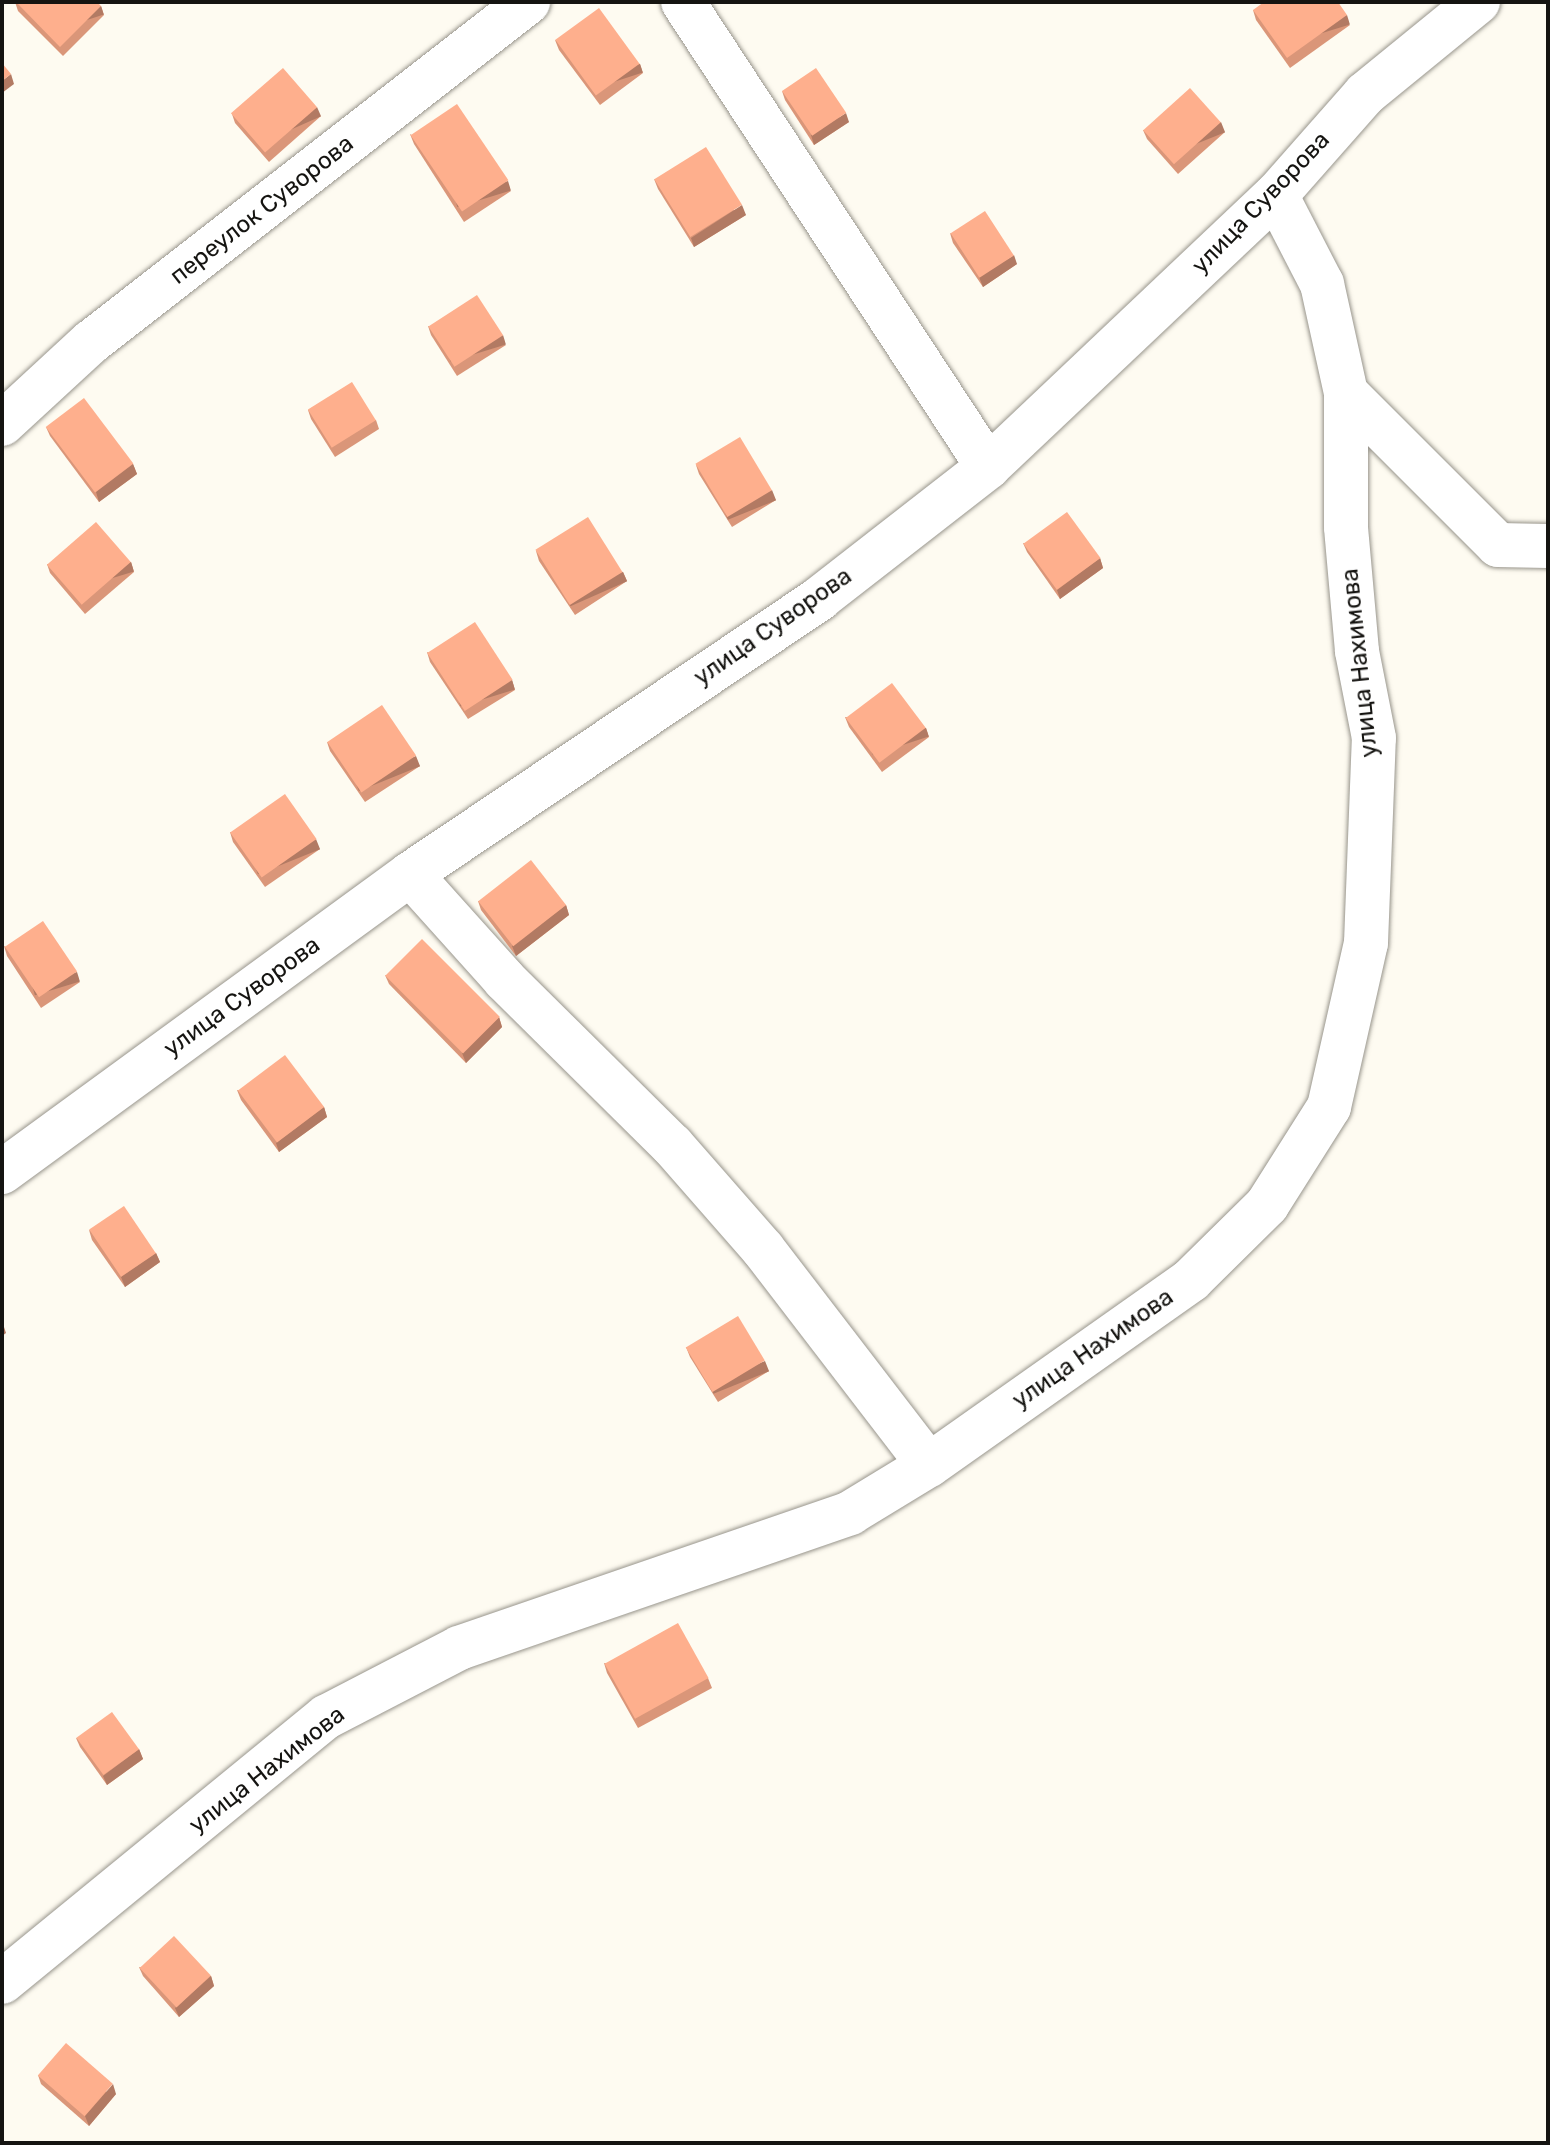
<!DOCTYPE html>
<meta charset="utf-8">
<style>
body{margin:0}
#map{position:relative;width:1550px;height:2145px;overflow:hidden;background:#fefbf1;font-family:Rubik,sans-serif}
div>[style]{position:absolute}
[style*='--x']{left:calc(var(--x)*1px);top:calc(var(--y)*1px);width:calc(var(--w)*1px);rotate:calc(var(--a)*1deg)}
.roads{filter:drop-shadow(0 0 2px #98958c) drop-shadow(0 0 2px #98958c)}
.minor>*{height:44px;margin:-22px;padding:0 22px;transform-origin:22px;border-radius:22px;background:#fff}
.wall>*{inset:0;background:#da9679}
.shaded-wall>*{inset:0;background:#b27a63;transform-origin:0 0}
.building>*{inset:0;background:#feaf8d;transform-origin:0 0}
span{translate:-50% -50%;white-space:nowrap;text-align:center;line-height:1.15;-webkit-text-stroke:7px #fff;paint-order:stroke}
.street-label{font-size:24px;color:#151411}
.frame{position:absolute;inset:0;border:4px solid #151411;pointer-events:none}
</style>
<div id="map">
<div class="roads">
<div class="minor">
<i style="--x:683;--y:2;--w:556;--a:56.74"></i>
<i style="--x:1346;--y:393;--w:215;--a:45"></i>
<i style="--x:1498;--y:545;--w:50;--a:1.1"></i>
<i style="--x:2;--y:424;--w:121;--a:-42.7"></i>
<i style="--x:91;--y:342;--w:554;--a:-37.88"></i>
<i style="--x:410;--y:874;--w:142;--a:48.1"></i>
<i style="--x:505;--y:980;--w:235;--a:44.7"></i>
<i style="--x:672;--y:1145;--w:138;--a:48.8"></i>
<i style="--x:763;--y:1249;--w:272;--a:52.5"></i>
<i style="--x:2;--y:1172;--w:505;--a:-36.14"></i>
<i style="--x:410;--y:874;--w:494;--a:-33.9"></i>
<i style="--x:820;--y:598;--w:213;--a:-37.9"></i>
<i style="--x:988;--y:467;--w:396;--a:-43.4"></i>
<i style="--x:1276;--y:195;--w:135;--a:-48.6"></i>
<i style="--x:1365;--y:94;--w:146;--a:-39.2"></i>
<i style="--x:2;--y:1982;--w:419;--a:-39.3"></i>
<i style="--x:326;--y:1717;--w:150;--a:-27.4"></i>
<i style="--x:459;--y:1648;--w:414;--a:-19"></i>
<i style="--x:850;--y:1513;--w:92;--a:-31.3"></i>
<i style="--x:929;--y:1465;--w:321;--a:-35.2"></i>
<i style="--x:1191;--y:1280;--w:107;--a:-44.6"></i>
<i style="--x:1267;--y:1205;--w:116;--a:-57.7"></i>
<i style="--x:1329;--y:1107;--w:168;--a:-77.3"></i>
<i style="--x:1366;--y:943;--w:205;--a:-87.8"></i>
<i style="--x:1374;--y:738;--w:89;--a:-101.1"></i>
<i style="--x:1357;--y:651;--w:124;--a:-95.1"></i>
<i style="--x:1346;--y:527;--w:134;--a:-90"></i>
<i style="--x:1346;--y:393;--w:112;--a:-102.4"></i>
<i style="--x:1322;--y:284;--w:100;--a:-117.3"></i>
</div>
</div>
<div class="wall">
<i style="clip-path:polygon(15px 2px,101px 6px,104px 15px,63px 56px,18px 11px)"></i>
<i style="clip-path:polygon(1253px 10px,1350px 25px,1290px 68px,1256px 20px)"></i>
<i style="clip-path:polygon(555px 40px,640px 64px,643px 73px,600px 105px,559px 50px)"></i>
<i style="clip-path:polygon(782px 91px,849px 122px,814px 145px,785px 100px)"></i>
<i style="clip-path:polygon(232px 114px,321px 116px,269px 162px,235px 123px)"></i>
<i style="clip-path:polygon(1143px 130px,1225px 132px,1178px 174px,1147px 139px)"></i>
<i style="clip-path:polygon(410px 134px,511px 191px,464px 222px,414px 144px)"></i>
<i style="clip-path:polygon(654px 179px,746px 215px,694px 247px,658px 189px)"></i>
<i style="clip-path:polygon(950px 233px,1017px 264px,983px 287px,953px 243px)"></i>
<i style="clip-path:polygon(428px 326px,506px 345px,457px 376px,431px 335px)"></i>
<i style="clip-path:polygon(308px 410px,376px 420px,379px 429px,335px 457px,311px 419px)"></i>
<i style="clip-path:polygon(46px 427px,133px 464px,137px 474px,99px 502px,50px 436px)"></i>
<i style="clip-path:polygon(696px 465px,776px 500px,732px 527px,699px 474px)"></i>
<i style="clip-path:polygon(1023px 543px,1100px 558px,1103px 568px,1060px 599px,1027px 552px)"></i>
<i style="clip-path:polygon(536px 551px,623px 572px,627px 581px,575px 615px,539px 561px)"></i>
<i style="clip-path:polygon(131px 562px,134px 572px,85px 614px,50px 573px,47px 564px)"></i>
<i style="clip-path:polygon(427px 652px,512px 680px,515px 690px,468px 719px,430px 662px)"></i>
<i style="clip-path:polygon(845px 717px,926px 728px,929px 737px,882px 772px,849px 727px)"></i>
<i style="clip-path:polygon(327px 742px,420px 766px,365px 802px,330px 751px)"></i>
<i style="clip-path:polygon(230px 832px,320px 849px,265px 887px,233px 842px)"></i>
<i style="clip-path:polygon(478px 901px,566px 905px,569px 915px,516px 956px,481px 910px)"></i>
<i style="clip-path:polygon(4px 946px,80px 982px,41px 1008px,7px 956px)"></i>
<i style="clip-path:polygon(385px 975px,499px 1017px,502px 1027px,466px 1063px,389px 984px)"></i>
<i style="clip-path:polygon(237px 1090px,324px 1107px,327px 1117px,279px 1152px,241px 1100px)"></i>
<i style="clip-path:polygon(89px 1230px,156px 1253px,160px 1262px,125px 1287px,92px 1240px)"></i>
<i style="clip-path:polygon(686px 1347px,769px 1371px,718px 1402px,690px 1357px)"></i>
<i style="clip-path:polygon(604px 1663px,708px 1678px,712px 1688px,638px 1728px,607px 1673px)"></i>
<i style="clip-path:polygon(76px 1738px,139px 1749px,143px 1759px,107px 1785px,80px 1747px)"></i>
<i style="clip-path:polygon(139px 1967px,211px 1976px,214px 1986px,179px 2017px,143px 1976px)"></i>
<i style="clip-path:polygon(38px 2075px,116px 2094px,89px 2126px,41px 2084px)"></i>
</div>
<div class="shaded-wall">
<i style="left:101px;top:6px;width:9px;height:58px;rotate:72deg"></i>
<i style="left:1347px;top:15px;width:10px;height:74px;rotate:73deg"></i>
<i style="left:640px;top:64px;width:9px;height:54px;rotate:72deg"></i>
<i style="clip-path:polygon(11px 74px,14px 84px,2px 93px,2px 81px)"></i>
<i style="left:317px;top:107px;width:10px;height:68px;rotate:66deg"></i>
<i style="clip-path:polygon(846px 113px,849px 122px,814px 145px,811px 135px)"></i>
<i style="left:1221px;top:122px;width:11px;height:63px;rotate:68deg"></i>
<i style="left:508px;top:181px;width:10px;height:56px;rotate:73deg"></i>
<i style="clip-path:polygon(742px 205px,746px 215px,694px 247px,691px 238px)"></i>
<i style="clip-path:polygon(1014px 255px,1017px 264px,983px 287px,979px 277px)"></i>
<i style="left:503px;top:335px;width:10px;height:58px;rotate:73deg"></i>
<i style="clip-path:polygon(133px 464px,137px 474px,99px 502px,96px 492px)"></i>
<i style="left:772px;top:490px;width:11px;height:52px;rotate:68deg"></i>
<i style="clip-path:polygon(1100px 558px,1103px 568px,1060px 599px,1057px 590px)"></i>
<i style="left:131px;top:562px;width:10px;height:65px;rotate:73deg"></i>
<i style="left:623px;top:572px;width:10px;height:62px;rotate:66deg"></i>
<i style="left:512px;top:680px;width:10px;height:57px;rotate:73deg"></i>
<i style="left:926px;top:728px;width:9px;height:59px;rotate:72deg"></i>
<i style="left:416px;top:756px;width:11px;height:66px;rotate:68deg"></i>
<i style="left:316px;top:839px;width:11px;height:67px;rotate:68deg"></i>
<i style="clip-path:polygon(566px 905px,569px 915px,516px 956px,512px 946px)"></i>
<i style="left:77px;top:972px;width:10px;height:47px;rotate:73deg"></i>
<i style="clip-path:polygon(499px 1017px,502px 1027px,466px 1063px,462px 1053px)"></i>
<i style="clip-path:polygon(324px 1107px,327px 1117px,279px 1152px,276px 1143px)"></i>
<i style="clip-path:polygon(156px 1253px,160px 1262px,125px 1287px,121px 1277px)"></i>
<i style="clip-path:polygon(3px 1324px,6px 1333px,2px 1336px,2px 1325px)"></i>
<i style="left:765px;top:1361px;width:11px;height:60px;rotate:68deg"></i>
<i style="clip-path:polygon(139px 1749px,143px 1759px,107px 1785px,103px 1776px)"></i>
<i style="clip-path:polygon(211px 1976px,214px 1986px,179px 2017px,175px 2008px)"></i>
<i style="clip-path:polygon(113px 2084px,116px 2094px,89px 2126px,85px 2116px)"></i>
</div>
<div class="building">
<i style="clip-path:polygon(16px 2px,97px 2px,101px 6px,60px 47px)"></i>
<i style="clip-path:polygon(1264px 2px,1338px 2px,1347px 15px,1287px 58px,1253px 10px)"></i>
<i style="left:599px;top:8px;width:69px;height:54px;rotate:54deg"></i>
<i style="clip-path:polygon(2px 63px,11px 74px,2px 81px)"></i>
<i style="left:283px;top:68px;width:52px;height:69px;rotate:49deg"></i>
<i style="left:816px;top:68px;width:54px;height:41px;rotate:56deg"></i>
<i style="left:1190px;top:88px;width:46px;height:63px;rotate:48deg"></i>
<i style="left:457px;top:104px;width:92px;height:56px;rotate:56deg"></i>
<i style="left:706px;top:147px;width:68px;height:61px;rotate:58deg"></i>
<i style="left:985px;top:211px;width:53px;height:41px;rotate:57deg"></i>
<i style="left:477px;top:295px;width:48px;height:58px;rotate:57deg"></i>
<i style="left:352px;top:382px;width:45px;height:52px;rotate:58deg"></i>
<i style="left:84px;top:398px;width:82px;height:48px;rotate:53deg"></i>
<i style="left:740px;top:437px;width:62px;height:52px;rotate:59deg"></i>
<i style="left:1067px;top:512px;width:57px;height:54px;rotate:54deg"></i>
<i style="left:588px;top:517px;width:65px;height:62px;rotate:58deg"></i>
<i style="left:96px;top:522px;width:53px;height:65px;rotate:49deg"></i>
<i style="left:475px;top:622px;width:69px;height:57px;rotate:57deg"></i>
<i style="left:892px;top:683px;width:56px;height:58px;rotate:53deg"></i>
<i style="left:382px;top:705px;width:61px;height:66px;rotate:56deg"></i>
<i style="left:285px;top:794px;width:55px;height:67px;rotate:55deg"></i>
<i style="left:531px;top:860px;width:57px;height:67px;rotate:52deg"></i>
<i style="left:43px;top:921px;width:61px;height:46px;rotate:56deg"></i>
<i style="left:422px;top:939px;width:110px;height:52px;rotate:45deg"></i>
<i style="left:285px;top:1055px;width:65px;height:59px;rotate:53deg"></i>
<i style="left:124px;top:1206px;width:57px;height:42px;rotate:56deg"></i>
<i style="left:738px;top:1316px;width:52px;height:61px;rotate:59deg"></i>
<i style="left:678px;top:1623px;width:63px;height:84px;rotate:61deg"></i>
<i style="left:112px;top:1712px;width:46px;height:44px;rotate:54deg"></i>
<i style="left:174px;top:1936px;width:54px;height:47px;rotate:47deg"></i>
<i style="left:66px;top:2043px;width:62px;height:43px;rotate:41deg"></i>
</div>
<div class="street-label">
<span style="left:1261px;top:203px;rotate:-46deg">улица Суворова</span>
<span style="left:262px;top:210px;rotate:-38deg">переулок Суворова</span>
<span style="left:773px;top:627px;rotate:-35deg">улица Суворова</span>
<span style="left:1360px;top:663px;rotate:-96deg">улица Нахимова</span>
<span style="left:242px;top:997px;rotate:-36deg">улица Суворова</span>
<span style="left:1093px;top:1349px;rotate:-35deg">улица Нахимова</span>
<span style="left:267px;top:1770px;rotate:-38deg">улица Нахимова</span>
</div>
<div class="frame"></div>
</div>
